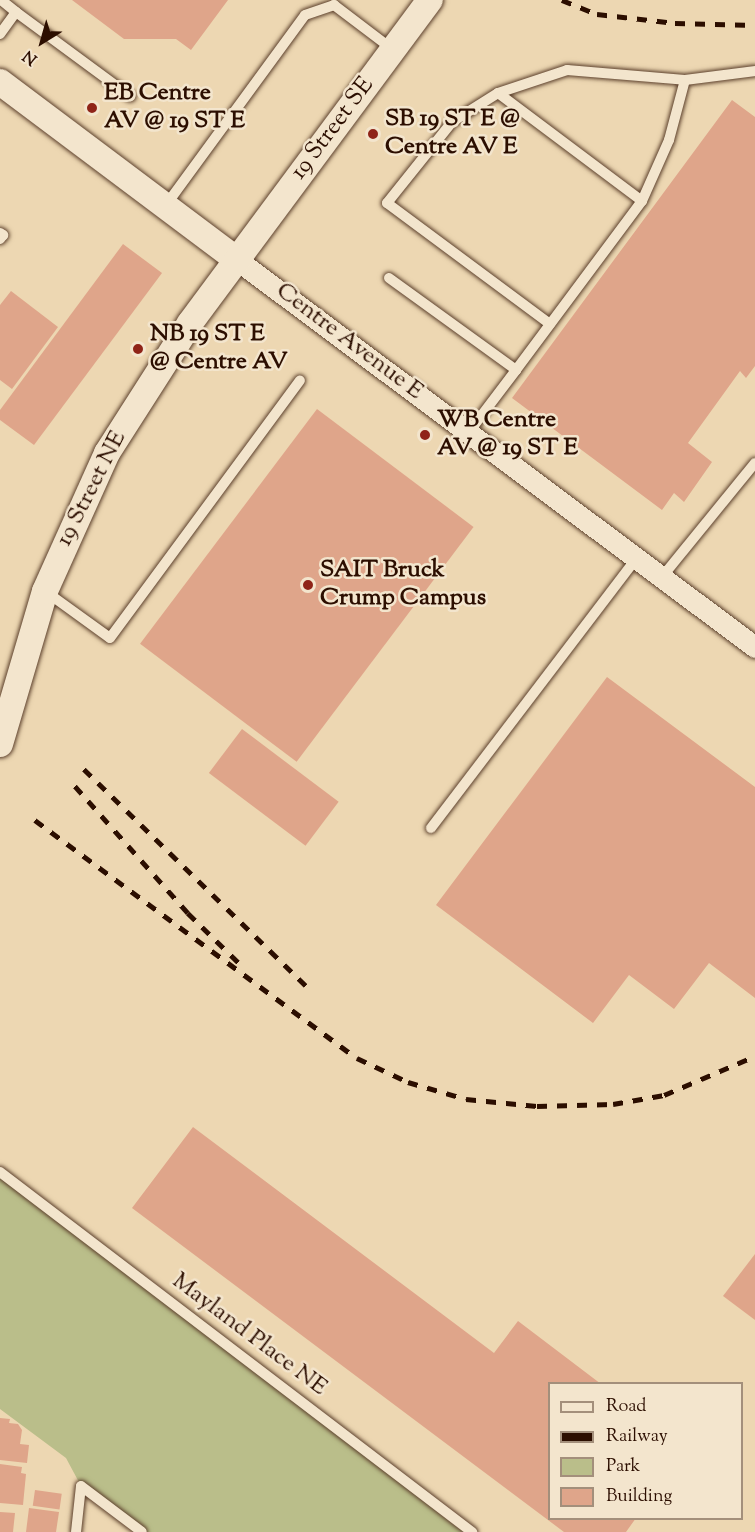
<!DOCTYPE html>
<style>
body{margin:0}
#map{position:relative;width:755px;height:1532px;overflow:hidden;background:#edd7b2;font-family:"Sorts Mill Goudy",serif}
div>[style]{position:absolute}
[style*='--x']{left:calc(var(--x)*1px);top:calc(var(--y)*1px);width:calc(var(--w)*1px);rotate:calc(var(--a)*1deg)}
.green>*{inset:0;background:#babe8a}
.building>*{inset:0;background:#dfa58a;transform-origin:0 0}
.roads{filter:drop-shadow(0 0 2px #5c402c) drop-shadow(0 0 2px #5c402c)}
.service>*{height:10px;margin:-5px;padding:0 5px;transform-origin:5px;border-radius:5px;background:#f3e5cd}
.minor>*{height:21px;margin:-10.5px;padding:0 10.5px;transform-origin:10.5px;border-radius:10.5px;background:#f3e5cd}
.tertiary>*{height:26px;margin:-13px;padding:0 13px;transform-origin:13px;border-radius:13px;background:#f3e5cd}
.rail>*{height:4.5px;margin-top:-2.25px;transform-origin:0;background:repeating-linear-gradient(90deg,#2c0e00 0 10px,transparent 0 20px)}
.dots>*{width:16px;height:16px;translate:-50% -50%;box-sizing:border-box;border:3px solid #f3e5cd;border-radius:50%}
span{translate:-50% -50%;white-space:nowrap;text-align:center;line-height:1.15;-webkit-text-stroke:5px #f3e5cd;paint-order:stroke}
.poi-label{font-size:24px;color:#2c0e00;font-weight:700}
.left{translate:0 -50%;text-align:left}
.street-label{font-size:24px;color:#2c0e00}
.legend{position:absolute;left:548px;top:1382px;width:195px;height:138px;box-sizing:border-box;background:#f3e5cd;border:2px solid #a38f7b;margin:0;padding:8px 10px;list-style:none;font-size:18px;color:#2c0e00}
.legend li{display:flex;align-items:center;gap:12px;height:30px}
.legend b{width:30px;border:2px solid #a38f7b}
.north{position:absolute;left:12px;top:12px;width:60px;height:60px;-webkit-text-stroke:4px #f3e5cd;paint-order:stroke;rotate:217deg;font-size:16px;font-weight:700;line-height:24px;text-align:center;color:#2c0e00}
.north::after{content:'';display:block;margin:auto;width:21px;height:27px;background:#2c0e00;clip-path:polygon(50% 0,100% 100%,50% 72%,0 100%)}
</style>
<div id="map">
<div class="green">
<i style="clip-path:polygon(0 1173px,463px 1532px,142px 1532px,81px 1486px,66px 1458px,0 1409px)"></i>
</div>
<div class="building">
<i style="clip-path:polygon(72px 0,228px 0,191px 50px,176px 39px,124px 39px)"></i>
<i style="clip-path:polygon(732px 100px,755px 117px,755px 366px,746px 378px,740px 371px,688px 443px,712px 462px,684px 502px,674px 493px,662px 510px,512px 398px)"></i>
<i style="clip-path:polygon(123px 244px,162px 273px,34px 445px,0 420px,0 410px)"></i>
<i style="clip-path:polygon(11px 291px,58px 327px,12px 389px,0 380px,0 305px)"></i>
<i style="left:317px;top:409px;width:196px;height:294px;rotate:37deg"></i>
<i style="clip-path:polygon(607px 677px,755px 787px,755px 998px,709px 963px,674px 1009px,629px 975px,593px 1023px,436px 905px)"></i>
<i style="left:242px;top:729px;width:121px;height:55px;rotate:37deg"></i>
<i style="clip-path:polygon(193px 1127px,494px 1353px,518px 1321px,601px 1384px,550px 1384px,550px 1518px,636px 1518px,626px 1532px,564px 1532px,132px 1208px)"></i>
<i style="clip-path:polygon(755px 1254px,755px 1320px,723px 1296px)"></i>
<i style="clip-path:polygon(0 1418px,10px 1419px,9px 1423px,18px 1424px,22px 1430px,20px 1444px,29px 1445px,27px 1463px,0 1460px)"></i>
<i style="clip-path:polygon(0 1464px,22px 1467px,21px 1473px,26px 1474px,23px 1505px,0 1503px)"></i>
<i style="left:35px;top:1490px;width:27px;height:16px;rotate:8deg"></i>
<i style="clip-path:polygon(29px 1508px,59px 1512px,56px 1532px,26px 1532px)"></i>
<i style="clip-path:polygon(0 1512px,15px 1513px,13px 1532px,0 1532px)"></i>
</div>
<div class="roads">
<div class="service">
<i style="--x:16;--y:12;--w:142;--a:36.4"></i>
<i style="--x:0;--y:34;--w:27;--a:-54"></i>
<i style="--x:16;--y:12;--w:19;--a:-141"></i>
<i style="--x:498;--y:93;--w:73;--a:-18.4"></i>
<i style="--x:567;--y:70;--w:118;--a:4.8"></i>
<i style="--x:642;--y:201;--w:67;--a:-66.1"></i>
<i style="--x:669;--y:140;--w:62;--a:-75.1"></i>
<i style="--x:685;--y:80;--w:71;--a:-7.3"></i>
<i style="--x:166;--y:205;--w:235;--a:-53.8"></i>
<i style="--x:305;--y:15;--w:31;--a:-19"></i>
<i style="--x:334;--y:5;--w:73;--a:37.2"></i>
<i style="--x:0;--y:233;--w:4;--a:34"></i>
<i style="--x:3;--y:235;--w:5;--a:127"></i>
<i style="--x:389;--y:278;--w:157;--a:35.9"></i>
<i style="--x:469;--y:432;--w:78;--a:-52.8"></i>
<i style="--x:516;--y:370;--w:211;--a:-53.3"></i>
<i style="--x:642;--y:201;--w:180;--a:-143.1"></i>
<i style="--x:498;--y:93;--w:54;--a:147.8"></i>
<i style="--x:452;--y:122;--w:104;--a:128.7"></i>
<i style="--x:387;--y:203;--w:203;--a:36.6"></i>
<i style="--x:662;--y:577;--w:147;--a:-50.8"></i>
<i style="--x:45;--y:591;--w:80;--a:35.9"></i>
<i style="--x:110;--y:638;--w:320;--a:-53.6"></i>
<i style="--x:431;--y:828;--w:340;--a:-52.7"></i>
<i style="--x:0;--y:1172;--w:594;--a:37.33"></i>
<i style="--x:76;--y:1532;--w:46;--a:-83.8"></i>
<i style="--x:81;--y:1486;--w:76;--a:37"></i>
</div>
<div class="minor">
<i style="--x:236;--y:259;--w:648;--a:36.78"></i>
</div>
<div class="tertiary">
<i style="--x:0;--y:82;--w:295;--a:36.9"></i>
<i style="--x:0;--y:744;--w:159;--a:-73.6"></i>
<i style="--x:45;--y:591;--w:151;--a:-65.8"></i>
<i style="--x:107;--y:453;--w:154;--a:-57.4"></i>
<i style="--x:190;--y:323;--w:402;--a:-53.4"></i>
</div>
</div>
<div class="rail">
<i style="--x:562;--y:0;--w:38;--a:22"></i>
<i style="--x:597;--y:14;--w:79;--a:6.6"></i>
<i style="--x:675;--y:23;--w:80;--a:1.4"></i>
<i style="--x:84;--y:769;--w:310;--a:44.3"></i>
<i style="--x:75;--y:786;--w:170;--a:48.3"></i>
<i style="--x:188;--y:913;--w:73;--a:44.4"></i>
<i style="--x:35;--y:820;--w:400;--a:36.5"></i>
<i style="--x:357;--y:1058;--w:56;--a:25.2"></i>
<i style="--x:408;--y:1082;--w:60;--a:16.3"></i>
<i style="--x:466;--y:1099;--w:71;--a:5.6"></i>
<i style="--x:537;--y:1106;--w:76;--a:-1.5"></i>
<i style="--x:613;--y:1104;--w:52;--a:-10"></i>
<i style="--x:664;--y:1095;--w:99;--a:-23.2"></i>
</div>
<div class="dots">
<i style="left:92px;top:108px;background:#8f2418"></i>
<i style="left:373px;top:134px;background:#8f2418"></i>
<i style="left:138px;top:349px;background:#8f2418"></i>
<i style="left:425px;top:435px;background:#8f2418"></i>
<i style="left:308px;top:585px;background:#8f2418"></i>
</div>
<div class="poi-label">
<span class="left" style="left:104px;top:108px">EB Centre<br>AV @ 19 ST E</span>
<span class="left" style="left:385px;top:134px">SB 19 ST E @<br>Centre AV E</span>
<span class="left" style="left:150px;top:349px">NB 19 ST E<br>@ Centre AV</span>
<span class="left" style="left:437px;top:435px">WB Centre<br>AV @ 19 ST E</span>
<span class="left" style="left:320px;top:585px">SAIT Bruck<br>Crump Campus</span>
</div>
<div class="street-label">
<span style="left:333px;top:129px;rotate:-53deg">19 Street SE</span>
<span style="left:349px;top:342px;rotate:37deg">Centre Avenue E</span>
<span style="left:92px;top:489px;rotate:-63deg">19 Street NE</span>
<span style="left:249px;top:1335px;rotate:37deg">Mayland Place NE</span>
</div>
<ul class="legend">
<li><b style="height:8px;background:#f3e5cd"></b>Road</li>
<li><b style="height:8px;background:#2c0e00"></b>Railway</li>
<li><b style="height:16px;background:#babe8a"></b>Park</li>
<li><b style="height:16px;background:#dfa58a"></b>Building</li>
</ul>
<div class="north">N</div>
</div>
